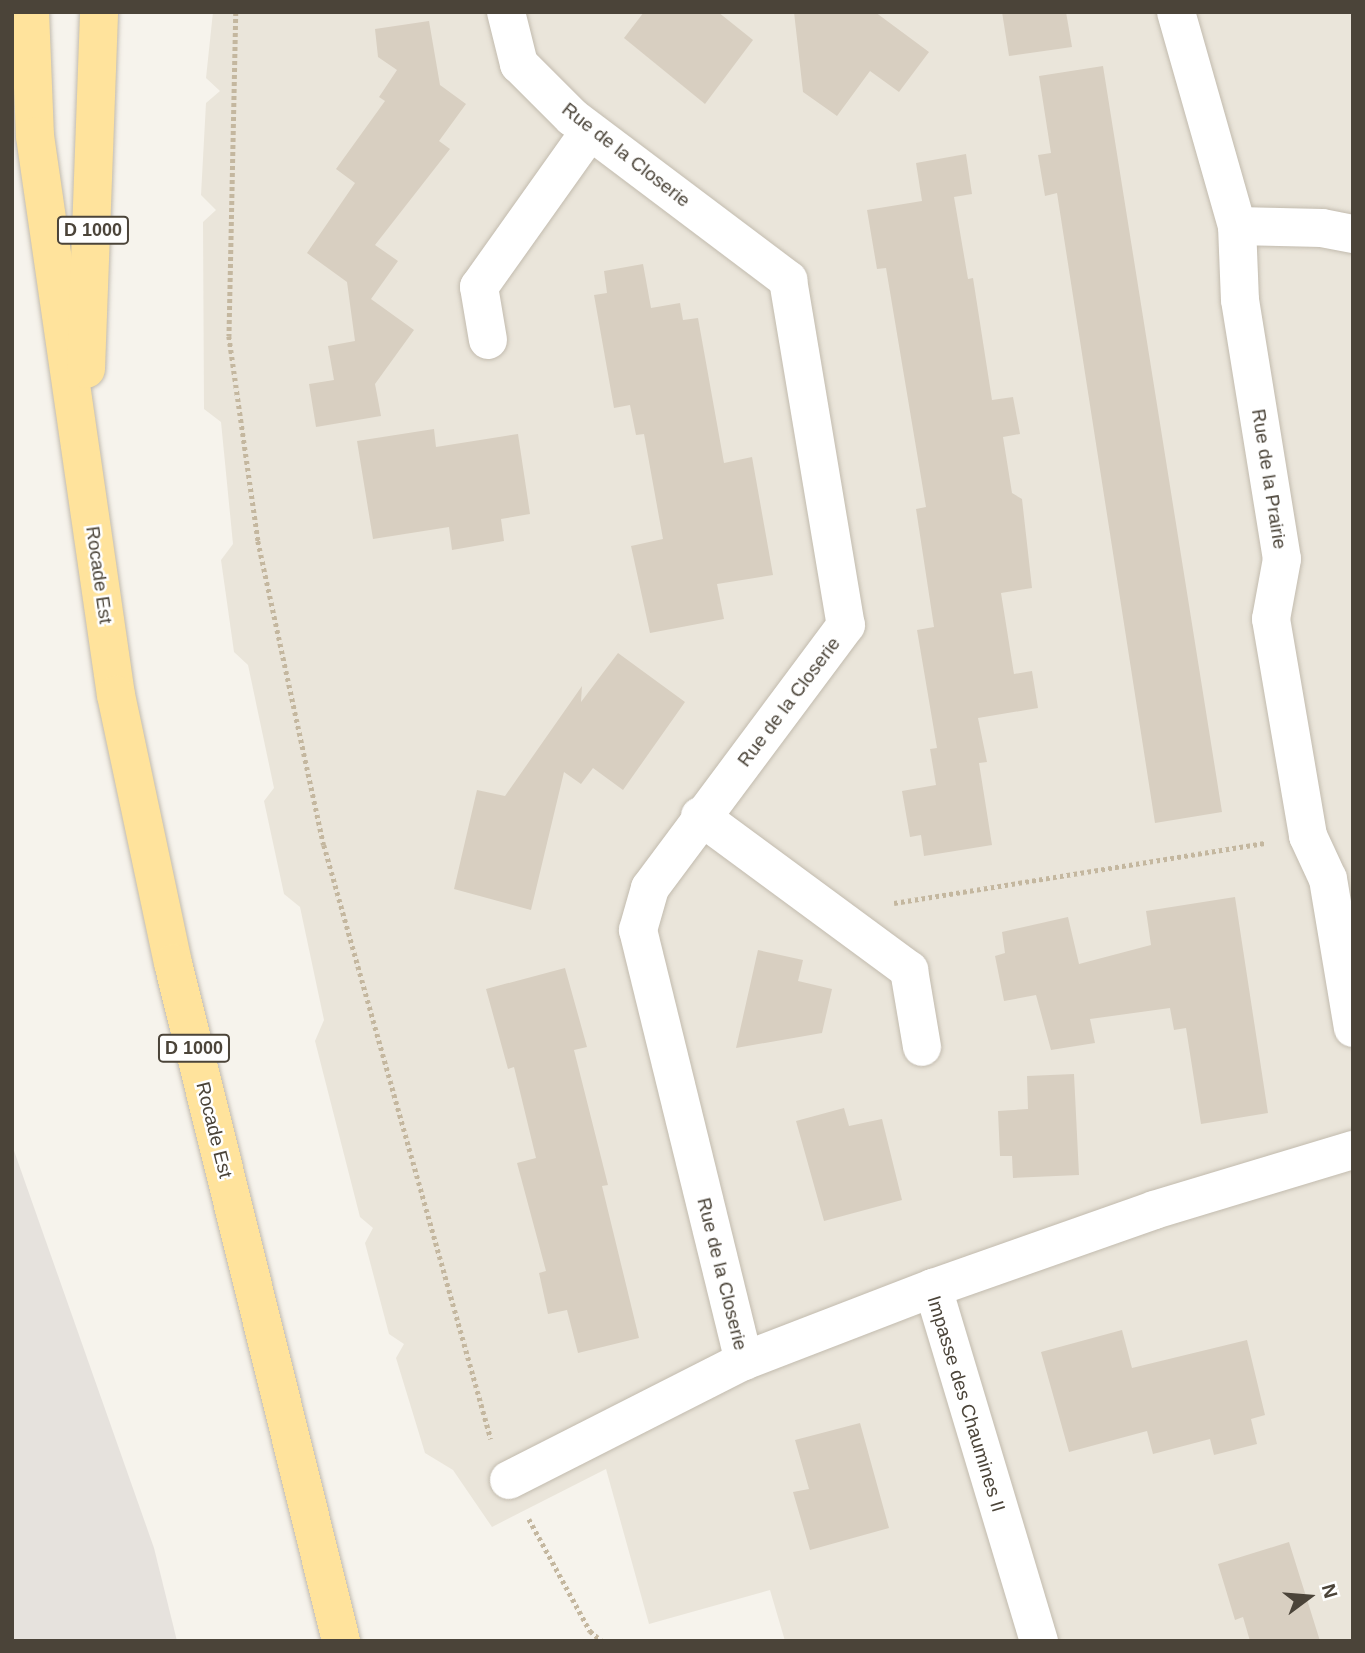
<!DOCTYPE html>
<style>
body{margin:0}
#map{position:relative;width:1365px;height:1653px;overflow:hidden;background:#f6f3ec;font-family:Helvetica,sans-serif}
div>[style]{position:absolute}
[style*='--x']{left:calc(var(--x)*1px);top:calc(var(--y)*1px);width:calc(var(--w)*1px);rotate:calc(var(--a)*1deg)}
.residential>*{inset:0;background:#eae5da}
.industrial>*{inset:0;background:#e6e2dd}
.building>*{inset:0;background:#d8cfc1}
.path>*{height:4.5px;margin-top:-2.25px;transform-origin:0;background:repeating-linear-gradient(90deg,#c4b79f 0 3.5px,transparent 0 7px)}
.roads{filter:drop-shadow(0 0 2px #c2bbae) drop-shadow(0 0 2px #c2bbae)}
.street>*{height:38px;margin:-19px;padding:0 19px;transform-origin:19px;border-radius:19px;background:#fff}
.primary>*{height:38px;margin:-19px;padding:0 19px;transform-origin:19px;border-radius:19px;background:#ffe39c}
span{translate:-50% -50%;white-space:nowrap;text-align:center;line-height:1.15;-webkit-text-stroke:5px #fff;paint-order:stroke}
.shield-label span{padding:2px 5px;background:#fff;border:2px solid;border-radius:5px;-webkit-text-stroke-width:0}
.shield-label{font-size:18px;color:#4b4439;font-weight:700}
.street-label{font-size:19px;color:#4b4439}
.frame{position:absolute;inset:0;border:14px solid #4b4439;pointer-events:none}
.north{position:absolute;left:1274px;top:1562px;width:70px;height:70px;-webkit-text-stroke:5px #fff;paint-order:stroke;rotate:74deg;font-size:19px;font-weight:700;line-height:28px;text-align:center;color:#4b4439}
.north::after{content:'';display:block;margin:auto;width:24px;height:32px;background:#4b4439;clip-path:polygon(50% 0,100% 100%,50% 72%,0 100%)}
</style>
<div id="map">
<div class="residential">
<i style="clip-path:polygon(213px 12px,1353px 12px,1353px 1641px,785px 1641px,770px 1590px,649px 1624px,606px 1469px,492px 1527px,453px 1470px,425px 1453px,396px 1358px,404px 1344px,389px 1334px,365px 1243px,373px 1228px,360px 1217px,315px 1041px,324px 1020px,300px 907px,284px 894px,264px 801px,274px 788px,248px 665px,234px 652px,221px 560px,233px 544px,221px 422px,204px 409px,203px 222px,216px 210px,201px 195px,206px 103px,220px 91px,206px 78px)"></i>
</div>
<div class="industrial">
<i style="clip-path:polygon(12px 1145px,154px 1548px,177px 1641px,12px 1641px)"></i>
</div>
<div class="building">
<i style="clip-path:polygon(644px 12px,718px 12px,753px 40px,705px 104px,624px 38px)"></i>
<i style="clip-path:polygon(794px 12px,875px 12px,929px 52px,899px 92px,870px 71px,837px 116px,803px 92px)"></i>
<i style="clip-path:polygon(1002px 12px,1066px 12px,1072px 47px,1009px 56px)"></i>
<i style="clip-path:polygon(429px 21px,440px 85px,466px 104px,439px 141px,450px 149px,375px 245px,398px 261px,371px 299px,414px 330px,375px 384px,381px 416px,316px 427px,309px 384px,334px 380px,328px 346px,355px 341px,347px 282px,307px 253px,355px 183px,336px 169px,385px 101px,379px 97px,397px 70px,378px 57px,375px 29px)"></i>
<i style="clip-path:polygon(1103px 66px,1222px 812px,1155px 823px,1057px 193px,1045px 196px,1038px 155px,1051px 153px,1039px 76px)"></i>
<i style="clip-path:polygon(966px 154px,972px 194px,954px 197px,968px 279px,973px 278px,992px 400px,1013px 397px,1020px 434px,1003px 437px,1012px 493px,1022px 499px,1032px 588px,1001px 593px,1014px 674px,1032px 671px,1038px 708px,978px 718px,987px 762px,979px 763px,992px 845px,924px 856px,921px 835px,910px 837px,902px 791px,936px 785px,930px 749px,937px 748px,917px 630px,934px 627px,916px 509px,926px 507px,886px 268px,877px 269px,867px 210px,922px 201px,916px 163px)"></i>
<i style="clip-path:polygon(643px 264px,651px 308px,680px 303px,683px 320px,698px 318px,724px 463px,752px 457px,773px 575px,717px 584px,724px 619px,650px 633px,631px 546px,663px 539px,644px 434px,636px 435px,630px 405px,614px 408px,594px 295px,607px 293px,604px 271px)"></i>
<i style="clip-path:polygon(434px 429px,436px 447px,518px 434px,530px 514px,501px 519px,504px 541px,452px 550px,449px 527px,373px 539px,357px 441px)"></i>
<i style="clip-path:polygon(618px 653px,685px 702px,623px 790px,593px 768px,581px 784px,564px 772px,531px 910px,454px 889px,477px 790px,505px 796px,582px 686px,581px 702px)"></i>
<i style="clip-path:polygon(1235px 897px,1268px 1113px,1201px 1124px,1186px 1028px,1174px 1030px,1170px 1008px,1090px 1019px,1095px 1043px,1051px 1050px,1036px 995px,1004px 1001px,995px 956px,1005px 953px,1002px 932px,1068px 917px,1079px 964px,1151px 945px,1146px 911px)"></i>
<i style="clip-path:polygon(758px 950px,803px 960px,798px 981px,832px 989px,822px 1033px,736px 1048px)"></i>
<i style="clip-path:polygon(565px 968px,587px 1047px,574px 1050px,608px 1185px,602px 1186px,639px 1338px,578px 1353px,567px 1310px,548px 1314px,539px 1273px,546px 1271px,517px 1163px,536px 1158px,514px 1067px,508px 1069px,486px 989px)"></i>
<i style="clip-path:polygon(1074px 1074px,1079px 1175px,1013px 1178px,1012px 1156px,1000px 1156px,998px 1111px,1028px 1109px,1027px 1076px)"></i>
<i style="clip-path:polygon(844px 1108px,849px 1126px,882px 1119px,902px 1200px,824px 1221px,796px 1121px)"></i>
<i style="clip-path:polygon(1122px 1330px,1132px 1368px,1247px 1340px,1265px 1415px,1251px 1419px,1257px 1444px,1214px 1455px,1210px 1439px,1153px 1454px,1147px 1431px,1069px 1452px,1041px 1352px)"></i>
<i style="clip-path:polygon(860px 1423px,889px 1528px,810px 1550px,793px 1492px,809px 1489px,795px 1440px)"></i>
<i style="clip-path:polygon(1289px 1542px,1320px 1641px,1250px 1641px,1243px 1617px,1235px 1620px,1218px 1564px)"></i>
</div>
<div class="path">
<i style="--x:236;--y:12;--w:324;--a:91.2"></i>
<i style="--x:229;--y:336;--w:207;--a:81.9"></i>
<i style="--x:258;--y:541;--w:311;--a:77.8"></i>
<i style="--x:324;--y:845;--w:617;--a:74.3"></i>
<i style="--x:894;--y:903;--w:377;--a:-9.2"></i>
<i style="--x:529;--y:1519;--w:128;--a:61.4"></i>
<i style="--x:590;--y:1631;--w:16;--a:40"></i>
</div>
<div class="roads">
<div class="street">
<i style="--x:506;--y:12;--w:54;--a:76"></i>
<i style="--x:519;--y:64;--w:75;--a:45"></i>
<i style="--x:572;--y:117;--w:271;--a:37"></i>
<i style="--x:788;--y:280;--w:350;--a:80.5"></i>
<i style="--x:846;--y:625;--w:328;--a:126.7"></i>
<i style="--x:650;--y:888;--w:44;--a:105.9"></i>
<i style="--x:638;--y:930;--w:444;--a:76.2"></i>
<i style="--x:1176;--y:12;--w:223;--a:74.1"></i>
<i style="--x:1237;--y:226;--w:74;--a:87.7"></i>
<i style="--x:1240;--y:300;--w:262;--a:80.8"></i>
<i style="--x:1282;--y:559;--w:61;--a:100.4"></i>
<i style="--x:1271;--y:619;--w:220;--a:80.3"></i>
<i style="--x:1308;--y:836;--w:47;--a:65.1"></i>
<i style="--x:1328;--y:879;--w:151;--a:80.5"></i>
<i style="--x:1237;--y:226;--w:85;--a:1.3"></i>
<i style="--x:1322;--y:228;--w:32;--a:11"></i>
<i style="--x:488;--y:340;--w:54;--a:-99.6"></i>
<i style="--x:479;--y:287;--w:191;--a:-54.6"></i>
<i style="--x:700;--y:816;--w:260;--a:36.4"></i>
<i style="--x:909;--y:970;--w:78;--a:80.4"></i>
<i style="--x:933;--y:1288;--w:234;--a:-19.4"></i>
<i style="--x:1154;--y:1210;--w:208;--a:-16.8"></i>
<i style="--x:509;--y:1480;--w:263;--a:-26.9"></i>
<i style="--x:744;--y:1361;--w:203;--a:-21.1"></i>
<i style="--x:933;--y:1288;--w:369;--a:73.3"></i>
</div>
<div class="primary">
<i style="--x:30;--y:12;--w:124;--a:87.7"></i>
<i style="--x:35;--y:136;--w:565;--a:81.76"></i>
<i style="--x:116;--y:695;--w:274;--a:78"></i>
<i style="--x:173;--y:963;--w:699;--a:76.08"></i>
<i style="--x:86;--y:369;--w:357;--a:-87.9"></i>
</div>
</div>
<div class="shield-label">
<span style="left:93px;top:230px">D 1000</span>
<span style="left:194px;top:1048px">D 1000</span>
</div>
<div class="street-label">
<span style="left:626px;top:155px;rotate:38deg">Rue de la Closerie</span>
<span style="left:1269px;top:479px;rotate:81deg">Rue de la Prairie</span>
<span style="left:99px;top:575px;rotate:82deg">Rocade Est</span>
<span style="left:789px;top:702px;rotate:-53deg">Rue de la Closerie</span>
<span style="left:214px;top:1130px;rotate:76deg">Rocade Est</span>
<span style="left:722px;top:1274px;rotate:76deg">Rue de la Closerie</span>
<span style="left:966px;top:1404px;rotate:73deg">Impasse des Chaumines II</span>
</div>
<div class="frame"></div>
<div class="north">N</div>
</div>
